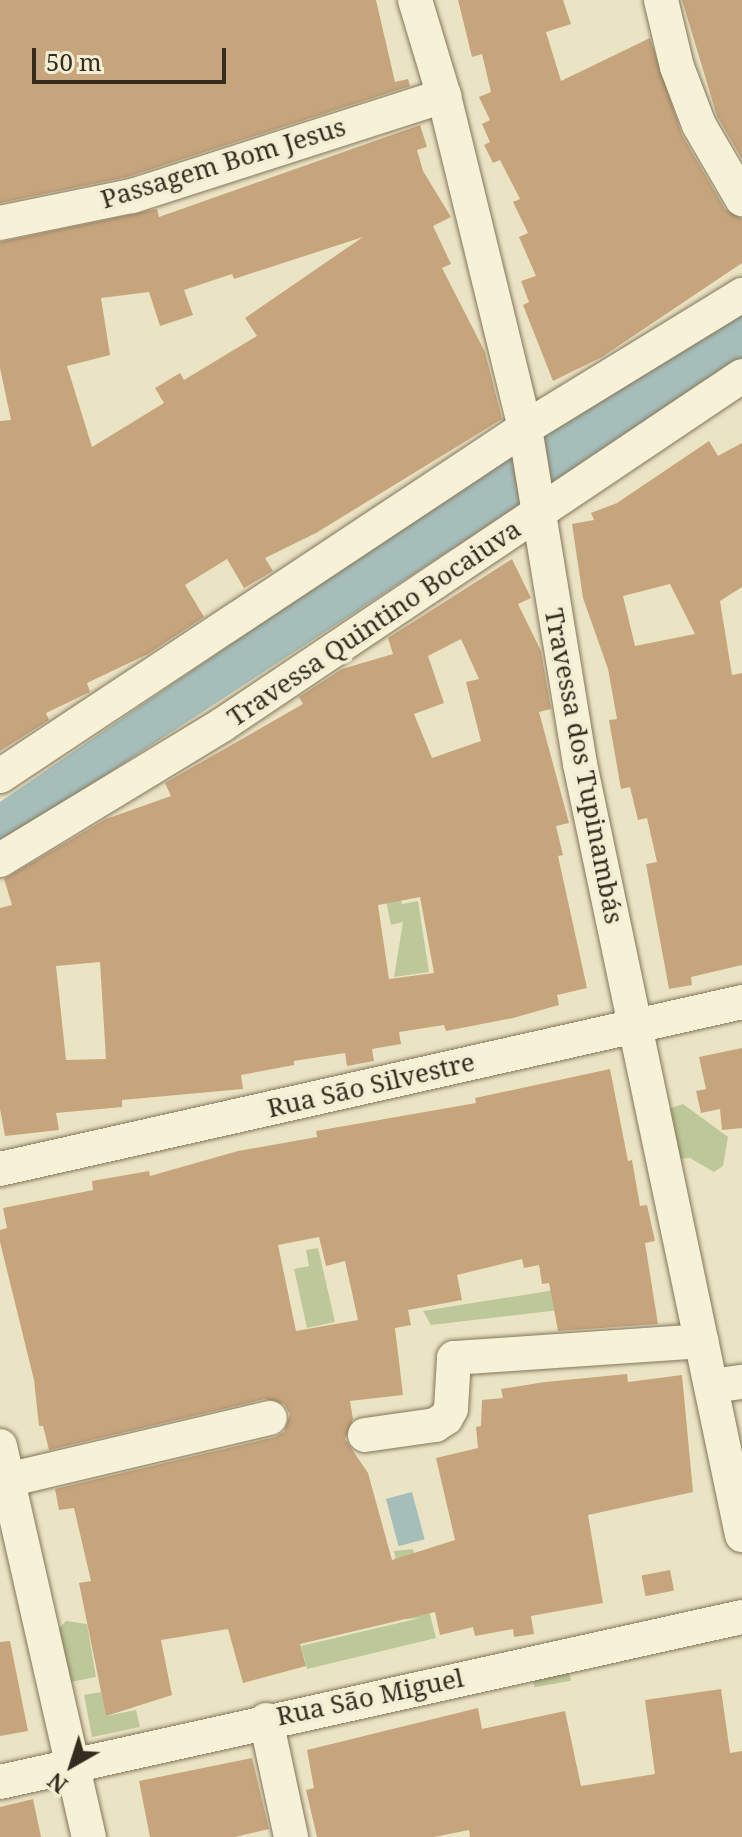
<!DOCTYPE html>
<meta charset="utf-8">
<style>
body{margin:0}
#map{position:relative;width:742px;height:1837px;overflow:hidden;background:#ebe4c4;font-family:"Noto Serif",serif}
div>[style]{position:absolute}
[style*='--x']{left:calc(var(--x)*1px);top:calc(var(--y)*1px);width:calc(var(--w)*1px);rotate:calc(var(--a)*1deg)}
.green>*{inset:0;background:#bcc899;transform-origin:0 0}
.water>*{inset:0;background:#a6beba;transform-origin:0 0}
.building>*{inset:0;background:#c6a57d;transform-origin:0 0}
.roads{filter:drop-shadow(0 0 2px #84765c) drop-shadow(0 0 2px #84765c)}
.minor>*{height:34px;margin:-17px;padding:0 17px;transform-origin:17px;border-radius:17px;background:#f6f1d7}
span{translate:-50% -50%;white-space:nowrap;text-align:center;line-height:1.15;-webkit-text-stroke:7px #f3eed3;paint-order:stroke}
.street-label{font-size:26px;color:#352c1f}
.north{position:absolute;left:32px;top:1725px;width:80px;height:80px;-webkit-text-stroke:6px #f3eed3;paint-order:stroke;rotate:219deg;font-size:22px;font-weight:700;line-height:32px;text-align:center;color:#352c1f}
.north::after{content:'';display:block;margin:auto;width:28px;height:36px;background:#352c1f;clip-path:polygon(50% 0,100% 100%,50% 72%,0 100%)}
.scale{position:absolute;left:32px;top:48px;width:194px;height:36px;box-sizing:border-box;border:4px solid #352c1f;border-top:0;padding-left:10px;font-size:24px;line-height:28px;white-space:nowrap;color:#352c1f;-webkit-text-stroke:6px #f3eed3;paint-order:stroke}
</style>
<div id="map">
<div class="green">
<i style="clip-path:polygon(398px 883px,402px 904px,418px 901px,429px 972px,394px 977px,403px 922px,391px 925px,383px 886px)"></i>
<i style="clip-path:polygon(683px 1104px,728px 1137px,723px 1166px,714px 1172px,690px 1158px,675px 1159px,665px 1110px)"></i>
<i style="clip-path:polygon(318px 1248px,335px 1322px,307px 1328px,294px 1269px,309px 1266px,306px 1250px)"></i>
<i style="clip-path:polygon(648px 1275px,576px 1308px,431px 1325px,423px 1311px)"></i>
<i style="clip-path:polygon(413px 1549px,436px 1638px,307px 1669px,301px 1646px,420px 1618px,406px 1619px,394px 1551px)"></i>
<i style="clip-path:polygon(66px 1621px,87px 1624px,96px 1677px,65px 1683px,55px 1633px)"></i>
<i style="left:569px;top:1670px;width:11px;height:37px;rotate:80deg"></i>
<i style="clip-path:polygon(101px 1692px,106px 1716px,136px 1710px,140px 1727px,92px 1737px,84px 1695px)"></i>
</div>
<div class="water">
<i style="clip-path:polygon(742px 309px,742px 360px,0 844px,0 802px,513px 451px)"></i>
<i style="left:412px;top:1492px;width:49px;height:27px;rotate:75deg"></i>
</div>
<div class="building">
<i style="clip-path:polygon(0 0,376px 0,395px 82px,408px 79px,410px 86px,127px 177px,0 203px)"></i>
<i style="clip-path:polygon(458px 0,563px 0,571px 24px,546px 32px,561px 81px,650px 38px,682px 135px,725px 209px,742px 219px,742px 263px,602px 357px,553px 381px,523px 305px,529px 302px,521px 281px,536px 276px,519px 237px,528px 233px,513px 202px,520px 199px,500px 160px,493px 163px,484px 145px,490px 142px,482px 124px,490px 120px,479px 97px,491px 92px,482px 54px,472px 57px)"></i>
<i style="clip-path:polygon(682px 0,742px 0,742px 159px,717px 116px)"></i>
<i style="clip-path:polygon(evenodd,420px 125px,427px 147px,417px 150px,423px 171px,451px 217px,433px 226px,451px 264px,442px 268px,485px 352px,502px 419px,316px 533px,265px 558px,273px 571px,244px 588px,227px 559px,185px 585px,204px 617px,148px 654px,87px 683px,90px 692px,46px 713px,49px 720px,0 751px,0 421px,11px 420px,0 368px,0 242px,157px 209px,159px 217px,420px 125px,363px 237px,245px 318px,257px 336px,184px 380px,180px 373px,155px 388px,164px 403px,92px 447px,67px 366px,110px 355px,101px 298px,149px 292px,160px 326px,193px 315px,184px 290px,232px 274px,234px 279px,363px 237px)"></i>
<i style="clip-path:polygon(evenodd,709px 441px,718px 456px,742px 443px,742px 587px,720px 601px,732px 675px,742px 673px,742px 965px,691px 977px,692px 985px,669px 989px,646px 864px,657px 862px,647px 818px,638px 820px,630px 787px,621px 789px,609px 720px,617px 719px,608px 669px,583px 598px,572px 524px,594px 520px,591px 513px,617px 503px,709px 441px,670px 584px,695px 634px,635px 646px,623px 596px,670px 584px)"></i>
<i style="clip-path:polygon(evenodd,512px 559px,531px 598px,518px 604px,541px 651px,551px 709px,539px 712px,569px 823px,556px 826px,563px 855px,558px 856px,587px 988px,557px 995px,559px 1005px,513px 1018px,446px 1031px,444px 1025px,399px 1032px,401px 1044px,372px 1049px,374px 1061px,347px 1066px,345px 1053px,294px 1061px,294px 1065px,241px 1075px,243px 1089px,122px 1100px,122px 1107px,56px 1113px,59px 1130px,5px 1136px,0 1109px,0 908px,12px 905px,4px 879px,106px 819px,171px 796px,165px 783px,303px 704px,299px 697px,342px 669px,393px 654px,388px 638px,512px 559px,461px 639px,479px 679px,466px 682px,481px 741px,432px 758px,414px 714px,444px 703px,428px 656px,461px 639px,512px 559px,420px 897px,434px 973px,389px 979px,378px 905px,420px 897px,512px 559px,100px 962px,106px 1059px,66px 1060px,56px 966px,100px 962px)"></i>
<i style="clip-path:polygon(742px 1048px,742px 1128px,722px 1130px,720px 1109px,701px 1113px,696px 1091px,706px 1089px,699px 1057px)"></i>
<i style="clip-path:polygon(evenodd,610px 1069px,628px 1161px,632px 1160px,640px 1206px,647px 1205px,655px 1241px,645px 1243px,658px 1324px,558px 1331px,549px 1283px,542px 1284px,539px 1265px,524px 1268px,522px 1259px,457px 1275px,462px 1300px,408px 1310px,411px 1325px,395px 1328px,403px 1395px,350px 1401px,353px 1419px,345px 1439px,368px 1473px,392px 1560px,455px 1540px,436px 1458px,478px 1448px,476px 1427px,481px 1426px,482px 1400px,503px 1398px,501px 1389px,545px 1382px,627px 1374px,628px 1382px,682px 1375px,693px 1492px,588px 1515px,603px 1603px,531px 1616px,534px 1634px,514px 1637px,513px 1629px,475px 1636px,473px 1627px,440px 1635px,435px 1612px,300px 1644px,306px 1666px,243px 1683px,228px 1629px,161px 1640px,172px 1695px,106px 1716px,79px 1583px,91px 1581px,74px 1508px,59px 1510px,55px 1489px,275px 1437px,284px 1432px,290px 1414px,284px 1404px,265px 1399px,49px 1450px,43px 1426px,39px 1426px,34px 1380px,0 1242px,0 1230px,7px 1228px,3px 1208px,93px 1190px,92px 1181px,149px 1171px,150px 1176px,238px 1151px,317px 1137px,316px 1131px,476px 1103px,475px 1098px,610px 1069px,319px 1237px,326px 1266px,345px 1261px,358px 1320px,296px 1331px,278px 1245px,319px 1237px)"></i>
<i style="left:670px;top:1570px;width:21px;height:29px;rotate:79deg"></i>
<i style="clip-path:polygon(10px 1641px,28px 1731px,0 1736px,0 1642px)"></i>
<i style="clip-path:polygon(721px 1689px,730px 1753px,742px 1751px,742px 1837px,470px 1837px,469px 1830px,434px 1837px,317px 1837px,306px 1790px,314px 1788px,307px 1750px,478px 1708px,482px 1729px,565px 1711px,581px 1786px,655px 1774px,645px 1700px)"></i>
<i style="clip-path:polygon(252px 1758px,269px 1829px,235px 1837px,150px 1837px,139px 1781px)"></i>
<i style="clip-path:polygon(33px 1799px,41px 1837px,0 1837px,0 1807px)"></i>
</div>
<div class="roads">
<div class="minor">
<i style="--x:415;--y:0;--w:100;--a:73.2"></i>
<i style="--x:444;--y:96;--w:342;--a:76.3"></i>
<i style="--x:525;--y:428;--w:340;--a:80.7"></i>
<i style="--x:580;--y:764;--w:788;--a:78.13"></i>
<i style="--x:661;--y:0;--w:69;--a:76.6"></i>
<i style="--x:677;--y:67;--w:62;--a:69.2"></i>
<i style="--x:699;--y:125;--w:86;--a:59.8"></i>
<i style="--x:0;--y:223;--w:135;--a:-11.6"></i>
<i style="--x:132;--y:196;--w:328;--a:-17.8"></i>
<i style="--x:0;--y:776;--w:630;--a:-33.54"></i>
<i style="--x:525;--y:428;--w:255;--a:-31.5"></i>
<i style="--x:0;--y:860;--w:260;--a:-31.3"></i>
<i style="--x:222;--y:725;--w:626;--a:-33.87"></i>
<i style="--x:0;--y:1169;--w:761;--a:-12.68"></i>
<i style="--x:712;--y:1386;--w:30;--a:-8"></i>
<i style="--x:365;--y:1435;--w:71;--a:-8.1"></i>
<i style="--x:435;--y:1425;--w:13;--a:-32"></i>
<i style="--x:446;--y:1418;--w:10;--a:-61"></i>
<i style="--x:451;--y:1409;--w:51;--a:-86.6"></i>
<i style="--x:454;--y:1358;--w:248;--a:-3.9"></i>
<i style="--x:0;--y:1446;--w:401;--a:77.2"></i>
<i style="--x:7;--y:1480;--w:270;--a:-13.3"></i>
<i style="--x:266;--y:1720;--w:120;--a:77.9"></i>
<i style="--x:0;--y:1782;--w:760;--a:-12.54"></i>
</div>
</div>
<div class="street-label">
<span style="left:223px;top:163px;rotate:-17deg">Passagem Bom Jesus</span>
<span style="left:374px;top:623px;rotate:-34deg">Travessa Quintino Bocaiuva</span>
<span style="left:584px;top:766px;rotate:79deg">Travessa dos Tupinambás</span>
<span style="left:371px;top:1085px;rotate:-13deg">Rua São Silvestre</span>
<span style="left:370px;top:1697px;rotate:-12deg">Rua São Miguel</span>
</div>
<div class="north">N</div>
<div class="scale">50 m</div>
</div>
